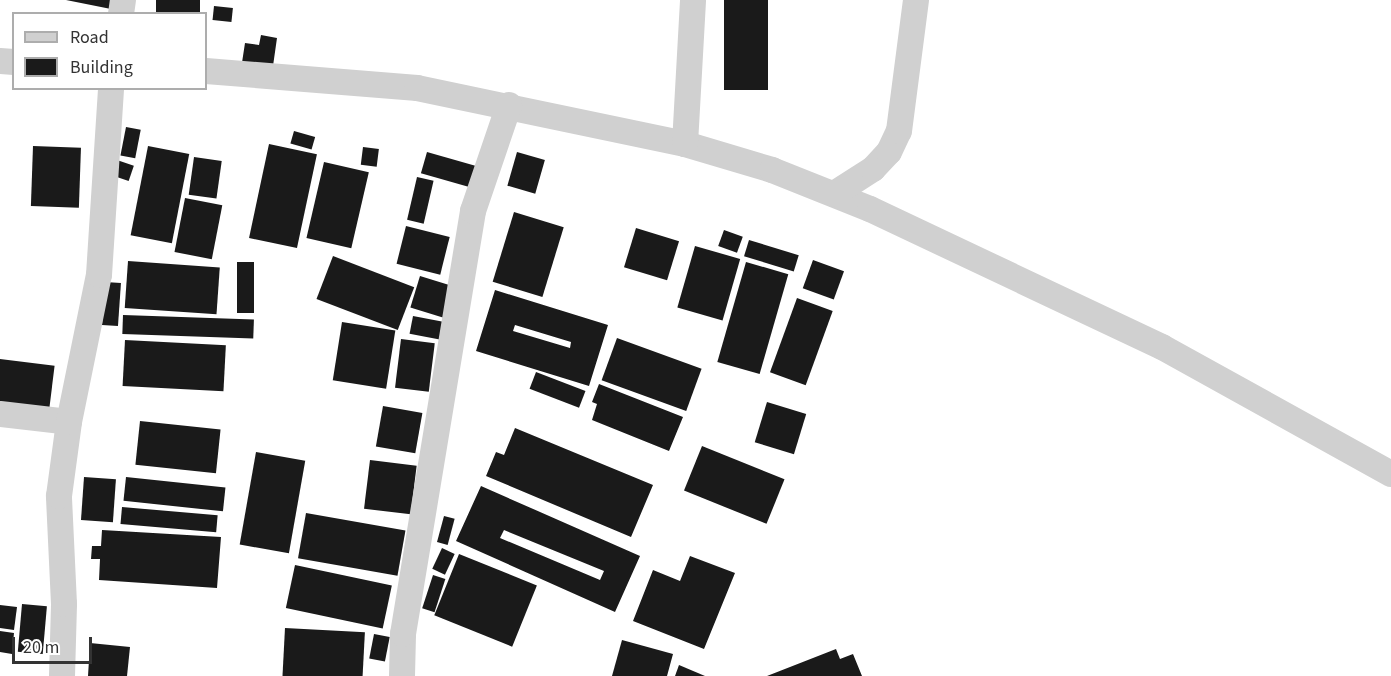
<!DOCTYPE html>
<style>
body{margin:0}
#map{position:relative;width:1391px;height:676px;overflow:hidden;background:#fff;font-family:"Source Sans 3",sans-serif}
div>[style]{position:absolute}
[style*='--x']{left:calc(var(--x)*1px);top:calc(var(--y)*1px);width:calc(var(--w)*1px);rotate:calc(var(--a)*1deg)}
.building>*{inset:0;background:#1a1a1a;transform-origin:0 0}
.minor>*{height:26px;margin:-13px;padding:0 13px;transform-origin:13px;border-radius:13px;background:#d0d0d0}
span{translate:-50% -50%;white-space:nowrap;text-align:center;line-height:1.15;-webkit-text-stroke:6px #fff;paint-order:stroke}
.legend{position:absolute;left:12px;top:12px;width:195px;height:78px;box-sizing:border-box;background:#fff;border:2px solid #adadad;margin:0;padding:8px 10px;list-style:none;font-size:18px;color:#333}
.legend li{display:flex;align-items:center;gap:12px;height:30px}
.legend b{width:30px;border:2px solid #adadad}
.scale{position:absolute;left:12px;top:637px;width:80px;height:27px;box-sizing:border-box;border:3px solid #333;border-top:0;padding-left:8px;font-size:18px;line-height:21px;white-space:nowrap;color:#333;-webkit-text-stroke:4px #fff;paint-order:stroke}
</style>
<div id="map">
<div class="building">
<i style="clip-path:polygon(66px 0,112px 0,111px 9px)"></i>
<i style="left:156px;top:0;width:44px;height:14px"></i>
<i style="left:724px;top:0;width:44px;height:90px"></i>
<i style="left:214px;top:6px;width:19px;height:14px;rotate:6deg"></i>
<i style="clip-path:polygon(261px 35px,277px 38px,272px 73px,241px 69px,245px 43px,259px 45px)"></i>
<i style="left:126px;top:127px;width:15px;height:29px;rotate:11deg"></i>
<i style="left:294px;top:131px;width:22px;height:13px;rotate:16deg"></i>
<i style="left:269px;top:144px;width:49px;height:96px;rotate:12deg"></i>
<i style="left:33px;top:146px;width:48px;height:60px;rotate:2deg"></i>
<i style="left:148px;top:146px;width:42px;height:91px;rotate:11deg"></i>
<i style="left:363px;top:147px;width:16px;height:18px;rotate:7deg"></i>
<i style="left:427px;top:152px;width:52px;height:22px;rotate:16deg"></i>
<i style="left:517px;top:152px;width:29px;height:35px;rotate:16deg"></i>
<i style="left:194px;top:157px;width:28px;height:38px;rotate:8deg"></i>
<i style="left:114px;top:159px;width:21px;height:16px;rotate:19deg"></i>
<i style="left:324px;top:162px;width:46px;height:78px;rotate:13deg"></i>
<i style="left:417px;top:177px;width:17px;height:44px;rotate:13deg"></i>
<i style="left:185px;top:198px;width:38px;height:55px;rotate:11deg"></i>
<i style="left:514px;top:212px;width:52px;height:73px;rotate:17deg"></i>
<i style="left:406px;top:226px;width:45px;height:39px;rotate:14deg"></i>
<i style="left:636px;top:228px;width:45px;height:41px;rotate:17deg"></i>
<i style="left:724px;top:230px;width:20px;height:17px;rotate:20deg"></i>
<i style="left:749px;top:240px;width:52px;height:17px;rotate:17deg"></i>
<i style="left:695px;top:246px;width:47px;height:64px;rotate:16deg"></i>
<i style="left:333px;top:256px;width:87px;height:46px;rotate:21deg"></i>
<i style="left:813px;top:260px;width:33px;height:30px;rotate:20deg"></i>
<i style="left:128px;top:261px;width:92px;height:47px;rotate:4deg"></i>
<i style="left:237px;top:262px;width:17px;height:51px"></i>
<i style="left:746px;top:262px;width:44px;height:104px;rotate:16deg"></i>
<i style="left:420px;top:276px;width:39px;height:33px;rotate:17deg"></i>
<i style="left:105px;top:282px;width:16px;height:43px;rotate:4deg"></i>
<i style="clip-path:polygon(evenodd,495px 290px,608px 325px,589px 386px,476px 351px,495px 290px,515px 325px,571px 342px,570px 348px,513px 331px,515px 325px)"></i>
<i style="left:797px;top:298px;width:38px;height:79px;rotate:20deg"></i>
<i style="left:123px;top:315px;width:131px;height:19px;rotate:2deg"></i>
<i style="left:413px;top:316px;width:36px;height:18px;rotate:11deg"></i>
<i style="left:342px;top:322px;width:54px;height:59px;rotate:9deg"></i>
<i style="left:617px;top:338px;width:90px;height:45px;rotate:20deg"></i>
<i style="left:401px;top:339px;width:34px;height:49px;rotate:7deg"></i>
<i style="left:125px;top:340px;width:101px;height:46px;rotate:3deg"></i>
<i style="left:0;top:359px;width:55px;height:47px;rotate:7deg"></i>
<i style="left:536px;top:372px;width:53px;height:18px;rotate:21deg"></i>
<i style="clip-path:polygon(599px 384px,683px 417px,669px 451px,592px 420px,597px 404px,592px 402px)"></i>
<i style="left:767px;top:402px;width:41px;height:42px;rotate:17deg"></i>
<i style="left:383px;top:406px;width:40px;height:41px;rotate:10deg"></i>
<i style="left:140px;top:421px;width:81px;height:44px;rotate:6deg"></i>
<i style="clip-path:polygon(515px 428px,653px 485px,631px 537px,486px 476px,496px 452px,504px 455px)"></i>
<i style="left:702px;top:446px;width:89px;height:48px;rotate:22deg"></i>
<i style="left:256px;top:452px;width:50px;height:94px;rotate:10deg"></i>
<i style="left:370px;top:460px;width:47px;height:49px;rotate:7deg"></i>
<i style="left:84px;top:477px;width:32px;height:43px;rotate:4deg"></i>
<i style="left:126px;top:477px;width:100px;height:24px;rotate:6deg"></i>
<i style="clip-path:polygon(evenodd,481px 486px,640px 556px,615px 612px,456px 541px,481px 486px,504px 530px,604px 571px,600px 580px,500px 538px,504px 530px)"></i>
<i style="left:122px;top:507px;width:96px;height:17px;rotate:5deg"></i>
<i style="left:306px;top:513px;width:101px;height:46px;rotate:10deg"></i>
<i style="left:444px;top:516px;width:11px;height:27px;rotate:15deg"></i>
<i style="clip-path:polygon(102px 530px,221px 537px,217px 588px,99px 580px,100px 559px,91px 559px,92px 546px,101px 546px)"></i>
<i style="left:442px;top:548px;width:14px;height:23px;rotate:25deg"></i>
<i style="left:459px;top:554px;width:84px;height:66px;rotate:22deg"></i>
<i style="clip-path:polygon(690px 556px,735px 573px,704px 649px,633px 621px,653px 570px,680px 581px)"></i>
<i style="left:295px;top:565px;width:99px;height:44px;rotate:12deg"></i>
<i style="left:433px;top:575px;width:13px;height:35px;rotate:18deg"></i>
<i style="left:22px;top:604px;width:25px;height:48px;rotate:5deg"></i>
<i style="clip-path:polygon(0 605px,17px 607px,14px 630px,0 628px)"></i>
<i style="left:285px;top:628px;width:80px;height:48px;rotate:3deg"></i>
<i style="clip-path:polygon(0 631px,14px 633px,12px 654px,0 652px)"></i>
<i style="left:374px;top:634px;width:16px;height:25px;rotate:11deg"></i>
<i style="clip-path:polygon(622px 640px,673px 654px,667px 676px,612px 676px)"></i>
<i style="clip-path:polygon(90px 643px,130px 647px,127px 676px,88px 676px)"></i>
<i style="clip-path:polygon(836px 649px,840px 659px,853px 654px,862px 676px,767px 676px)"></i>
<i style="clip-path:polygon(679px 665px,705px 676px,675px 676px)"></i>
</div>
<div class="minor">
<i style="--x:121;--y:14;--w:14;--a:-82"></i>
<i style="--x:0;--y:61;--w:14;--a:4"></i>
<i style="--x:206;--y:71;--w:212;--a:4.6"></i>
<i style="--x:417;--y:88;--w:274;--a:11.8"></i>
<i style="--x:685;--y:144;--w:91;--a:16.6"></i>
<i style="--x:772;--y:170;--w:105;--a:21.7"></i>
<i style="--x:870;--y:209;--w:323;--a:25.3"></i>
<i style="--x:1162;--y:347;--w:262;--a:29"></i>
<i style="--x:685;--y:144;--w:144;--a:-86.8"></i>
<i style="--x:834;--y:194;--w:46;--a:-32.7"></i>
<i style="--x:873;--y:169;--w:23;--a:-47"></i>
<i style="--x:889;--y:152;--w:23;--a:-65"></i>
<i style="--x:899;--y:131;--w:132;--a:-82.6"></i>
<i style="--x:0;--y:414;--w:69;--a:6.6"></i>
<i style="--x:62;--y:676;--w:72;--a:-88.4"></i>
<i style="--x:64;--y:604;--w:108;--a:-92.7"></i>
<i style="--x:59;--y:496;--w:75;--a:-82.3"></i>
<i style="--x:69;--y:422;--w:150;--a:-78.5"></i>
<i style="--x:99;--y:275;--w:187;--a:-86.3"></i>
<i style="--x:402;--y:676;--w:42;--a:-88.6"></i>
<i style="--x:403;--y:634;--w:429;--a:-80.6"></i>
<i style="--x:473;--y:211;--w:112;--a:-71.2"></i>
</div>
<ul class="legend">
<li><b style="height:8px;background:#d0d0d0"></b>Road</li>
<li><b style="height:16px;background:#1a1a1a"></b>Building</li>
</ul>
<div class="scale">20 m</div>
</div>
